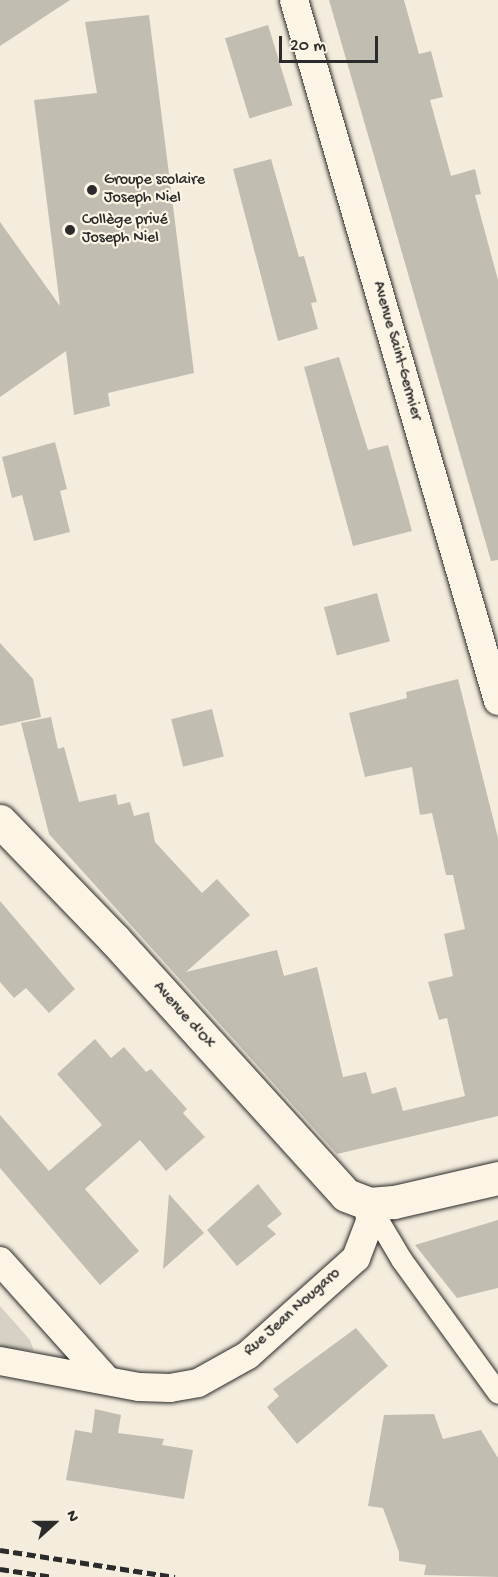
<!DOCTYPE html>
<meta charset="utf-8">
<style>
body{margin:0}
#map{position:relative;width:498px;height:1577px;overflow:hidden;background:#f4edde;font-family:"Gochi Hand",sans-serif}
div>[style]{position:absolute}
[style*='--x']{left:calc(var(--x)*1px);top:calc(var(--y)*1px);width:calc(var(--w)*1px);rotate:calc(var(--a)*1deg)}
.green>*{inset:0;background:#d6d1c4}
.building>*{inset:0;background:#c2bdb1;transform-origin:0 0}
.roads{filter:drop-shadow(0 0 2px #2b2b2b) drop-shadow(0 0 2px #2b2b2b)}
.pedestrian>*{height:21px;margin:-10.5px;padding:0 10.5px;transform-origin:10.5px;border-radius:10.5px;background:#fcf5e5}
.minor>*{height:28px;margin:-14px;padding:0 14px;transform-origin:14px;border-radius:14px;background:#fcf5e5}
.tertiary>*{height:33px;margin:-16.5px;padding:0 16.5px;transform-origin:16.5px;border-radius:16.5px;background:#fcf5e5}
.rail>*{height:4.5px;margin-top:-2.25px;transform-origin:0;background:repeating-linear-gradient(90deg,#2b2b2b 0 9px,transparent 0 13.5px)}
.dots>*{width:16px;height:16px;translate:-50% -50%;box-sizing:border-box;border:3px solid #fcf5e5;border-radius:50%}
span{translate:-50% -50%;white-space:nowrap;text-align:center;line-height:1.15;-webkit-text-stroke:4.5px #fcf5e5;paint-order:stroke}
.poi-label{font-size:16px;color:#2b2b2b}
.left{translate:0 -50%;text-align:left}
.street-label{font-size:16px;color:#2b2b2b}
.north{position:absolute;left:24px;top:1493px;width:60px;height:60px;-webkit-text-stroke:4px #fcf5e5;paint-order:stroke;rotate:69deg;font-size:16px;font-weight:700;line-height:24px;text-align:center;color:#2b2b2b}
.north::after{content:'';display:block;margin:auto;width:21px;height:27px;background:#2b2b2b;clip-path:polygon(50% 0,100% 100%,50% 72%,0 100%)}
.scale{position:absolute;left:279px;top:36px;width:99px;height:27px;box-sizing:border-box;border:3px solid #2b2b2b;border-top:0;padding-left:8px;font-size:18px;line-height:21px;white-space:nowrap;color:#2b2b2b;-webkit-text-stroke:4px #fcf5e5;paint-order:stroke}
</style>
<div id="map">
<div class="green">
<i style="clip-path:polygon(0 1306px,30px 1340px,34px 1351px,0 1348px)"></i>
</div>
<div class="building">
<i style="clip-path:polygon(0 0,70px 0,0 46px)"></i>
<i style="clip-path:polygon(329px 0,404px 0,419px 54px,431px 51px,443px 97px,430px 100px,451px 176px,475px 169px,481px 194px,475px 195px,498px 280px,498px 560px,491px 561px)"></i>
<i style="clip-path:polygon(149px 15px,194px 373px,108px 393px,110px 406px,74px 415px,66px 351px,0 397px,0 222px,60px 306px,34px 100px,97px 93px,85px 22px)"></i>
<i style="left:268px;top:25px;width:84px;height:45px;rotate:73deg"></i>
<i style="clip-path:polygon(271px 159px,299px 257px,304px 256px,317px 302px,311px 303px,318px 329px,278px 341px,233px 169px)"></i>
<i style="clip-path:polygon(339px 357px,368px 450px,388px 445px,412px 531px,353px 546px,304px 367px)"></i>
<i style="clip-path:polygon(55px 442px,67px 489px,60px 491px,70px 532px,34px 541px,22px 495px,12px 498px,2px 457px)"></i>
<i style="left:377px;top:593px;width:50px;height:55px;rotate:75deg"></i>
<i style="clip-path:polygon(0 643px,33px 679px,41px 717px,0 726px)"></i>
<i style="clip-path:polygon(458px 679px,498px 838px,498px 1116px,337px 1154px,49px 834px,21px 723px,51px 717px,58px 749px,64px 747px,79px 802px,116px 794px,118px 805px,130px 802px,134px 816px,149px 812px,155px 842px,202px 893px,217px 879px,250px 915px,186px 972px,277px 950px,284px 976px,317px 967px,343px 1077px,366px 1072px,372px 1094px,396px 1087px,403px 1111px,465px 1096px,447px 1018px,439px 1020px,428px 982px,453px 976px,444px 934px,465px 929px,453px 875px,446px 875px,432px 813px,420px 815px,412px 767px,365px 777px,349px 713px,407px 698px,406px 692px)"></i>
<i style="left:212px;top:709px;width:49px;height:42px;rotate:76deg"></i>
<i style="clip-path:polygon(0 901px,75px 989px,49px 1013px,26px 988px,14px 998px,0 982px)"></i>
<i style="clip-path:polygon(95px 1039px,111px 1058px,124px 1047px,146px 1072px,151px 1069px,187px 1109px,183px 1113px,205px 1137px,166px 1171px,140px 1140px,85px 1189px,139px 1251px,100px 1285px,0 1168px,0 1115px,49px 1171px,102px 1125px,57px 1074px)"></i>
<i style="clip-path:polygon(258px 1184px,282px 1214px,267px 1226px,276px 1234px,237px 1266px,207px 1230px)"></i>
<i style="clip-path:polygon(169px 1194px,204px 1233px,163px 1269px)"></i>
<i style="clip-path:polygon(498px 1220px,498px 1288px,457px 1298px,415px 1245px)"></i>
<i style="clip-path:polygon(356px 1328px,388px 1366px,297px 1444px,267px 1407px,279px 1396px,273px 1389px)"></i>
<i style="clip-path:polygon(95px 1409px,121px 1415px,118px 1433px,164px 1439px,162px 1445px,193px 1450px,184px 1499px,66px 1480px,75px 1430px,92px 1433px)"></i>
<i style="clip-path:polygon(434px 1414px,443px 1439px,481px 1430px,498px 1458px,498px 1577px,424px 1575px,426px 1565px,399px 1561px,399px 1552px,383px 1508px,368px 1506px,384px 1415px)"></i>
</div>
<div class="roads">
<div class="pedestrian">
<i style="--x:369;--y:1205;--w:63;--a:59.3"></i>
<i style="--x:401;--y:1259;--w:165;--a:54.1"></i>
</div>
<div class="minor">
<i style="--x:294;--y:0;--w:730;--a:73.77"></i>
<i style="--x:0;--y:1261;--w:157;--a:48.1"></i>
<i style="--x:0;--y:1361;--w:141;--a:10.6"></i>
<i style="--x:139;--y:1387;--w:31;--a:2"></i>
<i style="--x:170;--y:1388;--w:28;--a:-10"></i>
<i style="--x:198;--y:1383;--w:57;--a:-29.2"></i>
<i style="--x:248;--y:1355;--w:145;--a:-41.9"></i>
<i style="--x:356;--y:1258;--w:39;--a:-69"></i>
<i style="--x:370;--y:1222;--w:18;--a:-93"></i>
</div>
<div class="tertiary">
<i style="--x:0;--y:821;--w:164;--a:46"></i>
<i style="--x:114;--y:939;--w:345;--a:47.8"></i>
<i style="--x:346;--y:1195;--w:25;--a:21"></i>
<i style="--x:369;--y:1204;--w:25;--a:-5"></i>
<i style="--x:394;--y:1202;--w:107;--a:-13"></i>
</div>
</div>
<div class="rail">
<i style="--x:0;--y:1550;--w:177;--a:8.8"></i>
<i style="--x:0;--y:1569;--w:54;--a:8.6"></i>
</div>
<div class="dots">
<i style="left:92px;top:190px;background:#2b2b2b"></i>
<i style="left:70px;top:230px;background:#2b2b2b"></i>
</div>
<div class="poi-label">
<span class="left" style="left:104px;top:190px">Groupe scolaire<br>Joseph Niel</span>
<span class="left" style="left:82px;top:230px">Collège privé<br>Joseph Niel</span>
</div>
<div class="street-label">
<span style="left:396px;top:351px;rotate:74deg">Avenue Saint-Germier</span>
<span style="left:183px;top:1016px;rotate:48deg">Avenue d'Ox</span>
<span style="left:293px;top:1313px;rotate:-42deg">Rue Jean Nougaro</span>
</div>
<div class="north">N</div>
<div class="scale">20 m</div>
</div>
